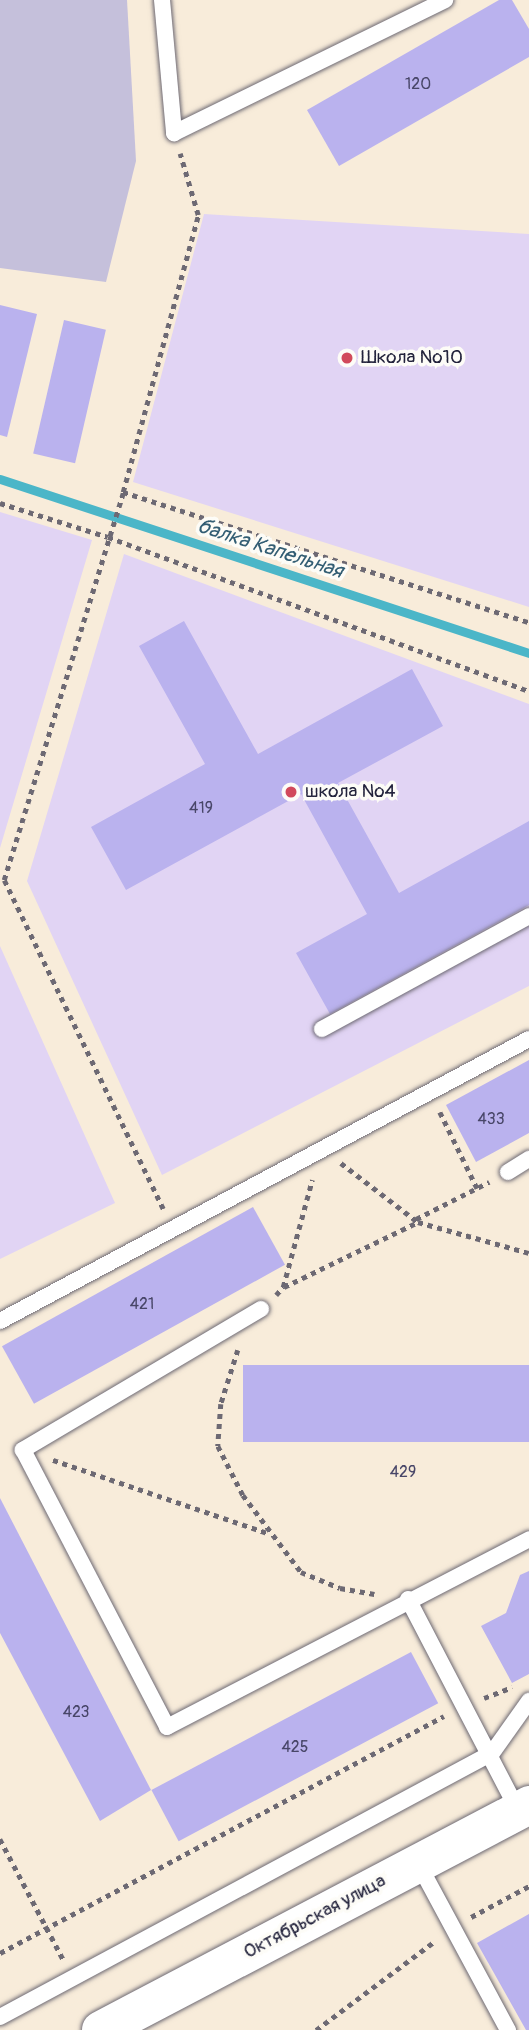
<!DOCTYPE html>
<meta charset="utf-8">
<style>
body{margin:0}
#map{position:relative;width:529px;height:2030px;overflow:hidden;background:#f8ecda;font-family:Pangolin,sans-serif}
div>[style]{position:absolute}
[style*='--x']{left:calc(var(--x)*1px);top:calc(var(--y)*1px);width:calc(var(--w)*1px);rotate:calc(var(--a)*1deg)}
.built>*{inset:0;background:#e1d4f4}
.industrial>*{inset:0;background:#c5c0db}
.stream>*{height:9px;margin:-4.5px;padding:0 4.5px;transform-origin:4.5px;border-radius:4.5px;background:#4bb6c8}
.building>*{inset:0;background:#bab2ee;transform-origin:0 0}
.path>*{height:4.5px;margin-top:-2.25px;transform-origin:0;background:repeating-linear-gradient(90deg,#6d6973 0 5px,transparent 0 10px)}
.roads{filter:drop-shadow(0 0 2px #6d6973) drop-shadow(0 0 2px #6d6973)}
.lane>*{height:16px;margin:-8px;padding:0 8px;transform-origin:8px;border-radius:8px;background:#fff}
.secondary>*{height:38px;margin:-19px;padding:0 19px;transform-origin:19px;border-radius:19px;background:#fff}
.dots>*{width:19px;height:19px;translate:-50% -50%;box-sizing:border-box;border:4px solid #fdfcf7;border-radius:50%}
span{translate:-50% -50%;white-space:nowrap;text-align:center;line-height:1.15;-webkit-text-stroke:7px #fdfcf7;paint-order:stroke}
.number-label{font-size:16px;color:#484668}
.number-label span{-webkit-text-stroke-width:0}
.poi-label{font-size:19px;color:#22223b}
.left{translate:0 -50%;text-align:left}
.street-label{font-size:19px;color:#22223b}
.water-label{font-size:21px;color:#325d73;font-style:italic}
</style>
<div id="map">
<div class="built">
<i style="clip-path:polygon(204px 214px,529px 234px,529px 607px,133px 482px)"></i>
<i style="clip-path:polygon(0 512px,92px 540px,0 848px)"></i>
<i style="clip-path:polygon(124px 554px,529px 704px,529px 986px,162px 1175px,27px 881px)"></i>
<i style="clip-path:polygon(0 946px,115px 1203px,0 1259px)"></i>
</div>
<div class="industrial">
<i style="clip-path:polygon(0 0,127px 0,136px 161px,106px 282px,0 268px)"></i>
</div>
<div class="stream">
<i style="--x:0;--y:479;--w:557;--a:18.21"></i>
</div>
<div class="building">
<i style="clip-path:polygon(499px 0,512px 0,529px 29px,529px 57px,339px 166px,307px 110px)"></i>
<i style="clip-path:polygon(0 305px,37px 314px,7px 437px,0 435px)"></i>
<i style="left:64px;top:320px;width:43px;height:137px;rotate:13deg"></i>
<i style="clip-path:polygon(184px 621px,258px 754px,412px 669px,443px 726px,338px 783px,399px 893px,529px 821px,529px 905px,330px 1014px,296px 953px,367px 914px,301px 794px,126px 890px,91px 827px,205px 764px,139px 646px)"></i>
<i style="clip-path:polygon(529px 1060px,529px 1133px,476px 1162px,446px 1105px)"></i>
<i style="left:253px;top:1207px;width:66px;height:287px;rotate:61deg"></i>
<i style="left:529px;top:1365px;width:77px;height:286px;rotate:90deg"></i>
<i style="clip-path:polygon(0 1498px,151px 1790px,100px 1821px,0 1633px)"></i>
<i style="clip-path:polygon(529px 1571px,529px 1674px,512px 1683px,481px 1626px,506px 1613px,520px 1575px)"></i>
<i style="left:411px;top:1652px;width:58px;height:294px;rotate:62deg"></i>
<i style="clip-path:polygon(529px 1914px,529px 2030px,526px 2030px,477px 1943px)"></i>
</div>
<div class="path">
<i style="--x:123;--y:492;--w:426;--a:17.8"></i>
<i style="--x:0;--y:503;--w:113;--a:17.5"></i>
<i style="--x:108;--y:537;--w:448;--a:20.1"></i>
<i style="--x:440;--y:1112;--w:85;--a:64"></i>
<i style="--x:341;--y:1163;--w:97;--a:37.5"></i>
<i style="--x:418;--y:1222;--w:115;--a:15.6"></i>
<i style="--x:163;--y:1209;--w:365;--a:-115.8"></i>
<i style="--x:4;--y:880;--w:406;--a:-72.9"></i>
<i style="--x:123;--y:492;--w:287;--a:-74.8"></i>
<i style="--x:198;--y:215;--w:64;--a:-106.4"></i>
<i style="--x:416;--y:1219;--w:82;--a:-26.9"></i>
<i style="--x:284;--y:1287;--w:149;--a:-25.9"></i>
<i style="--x:276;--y:1295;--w:11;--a:-49"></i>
<i style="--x:283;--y:1287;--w:111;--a:-74.8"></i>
<i style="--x:238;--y:1350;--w:57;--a:107.5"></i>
<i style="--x:221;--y:1404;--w:42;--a:94.1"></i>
<i style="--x:218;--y:1446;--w:55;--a:63"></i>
<i style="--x:243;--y:1495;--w:96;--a:53"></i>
<i style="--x:301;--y:1572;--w:42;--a:22.3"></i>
<i style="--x:340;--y:1588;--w:35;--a:10"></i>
<i style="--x:53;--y:1460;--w:226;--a:18.8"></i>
<i style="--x:484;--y:1698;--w:30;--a:-21"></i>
<i style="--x:0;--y:1839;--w:136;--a:62.3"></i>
<i style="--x:471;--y:1917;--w:66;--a:-28.1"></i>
<i style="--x:0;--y:1953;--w:503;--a:-28.09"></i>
<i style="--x:316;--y:2030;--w:149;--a:-36.8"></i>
</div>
<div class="roads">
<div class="lane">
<i style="--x:162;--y:0;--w:134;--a:84.8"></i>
<i style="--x:174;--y:133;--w:302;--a:-26.1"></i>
<i style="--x:322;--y:1029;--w:236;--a:-28.6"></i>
<i style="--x:508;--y:1172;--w:25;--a:-32"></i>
<i style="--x:261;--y:1309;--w:277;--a:149.4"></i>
<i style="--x:23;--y:1450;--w:312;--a:62.5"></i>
<i style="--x:167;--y:1727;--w:408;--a:-27.4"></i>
<i style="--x:0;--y:1321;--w:599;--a:-28.06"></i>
<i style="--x:408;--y:1599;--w:238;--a:62.5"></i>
<i style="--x:418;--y:1863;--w:190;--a:61.7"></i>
<i style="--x:0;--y:2017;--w:558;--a:-28.22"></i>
<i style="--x:492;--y:1753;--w:64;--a:-54.6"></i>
</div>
<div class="secondary">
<i style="--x:101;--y:2030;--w:484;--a:-27.7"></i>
</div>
</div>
<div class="dots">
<i style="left:347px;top:358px;background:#d1495b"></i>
<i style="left:291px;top:792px;background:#d1495b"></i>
</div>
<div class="number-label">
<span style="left:418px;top:84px">120</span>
<span style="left:201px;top:808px">419</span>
<span style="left:491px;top:1119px">433</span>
<span style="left:142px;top:1304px">421</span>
<span style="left:403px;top:1472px">429</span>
<span style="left:76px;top:1712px">423</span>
<span style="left:295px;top:1747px">425</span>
</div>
<div class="poi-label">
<span class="left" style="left:361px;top:358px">Школа №10</span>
<span class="left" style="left:305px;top:792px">школа №4</span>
</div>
<div class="street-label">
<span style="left:315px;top:1917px;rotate:-28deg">Октябрьская улица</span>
</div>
<div class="water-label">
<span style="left:270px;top:549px;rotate:18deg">балка Капельная</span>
</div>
</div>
